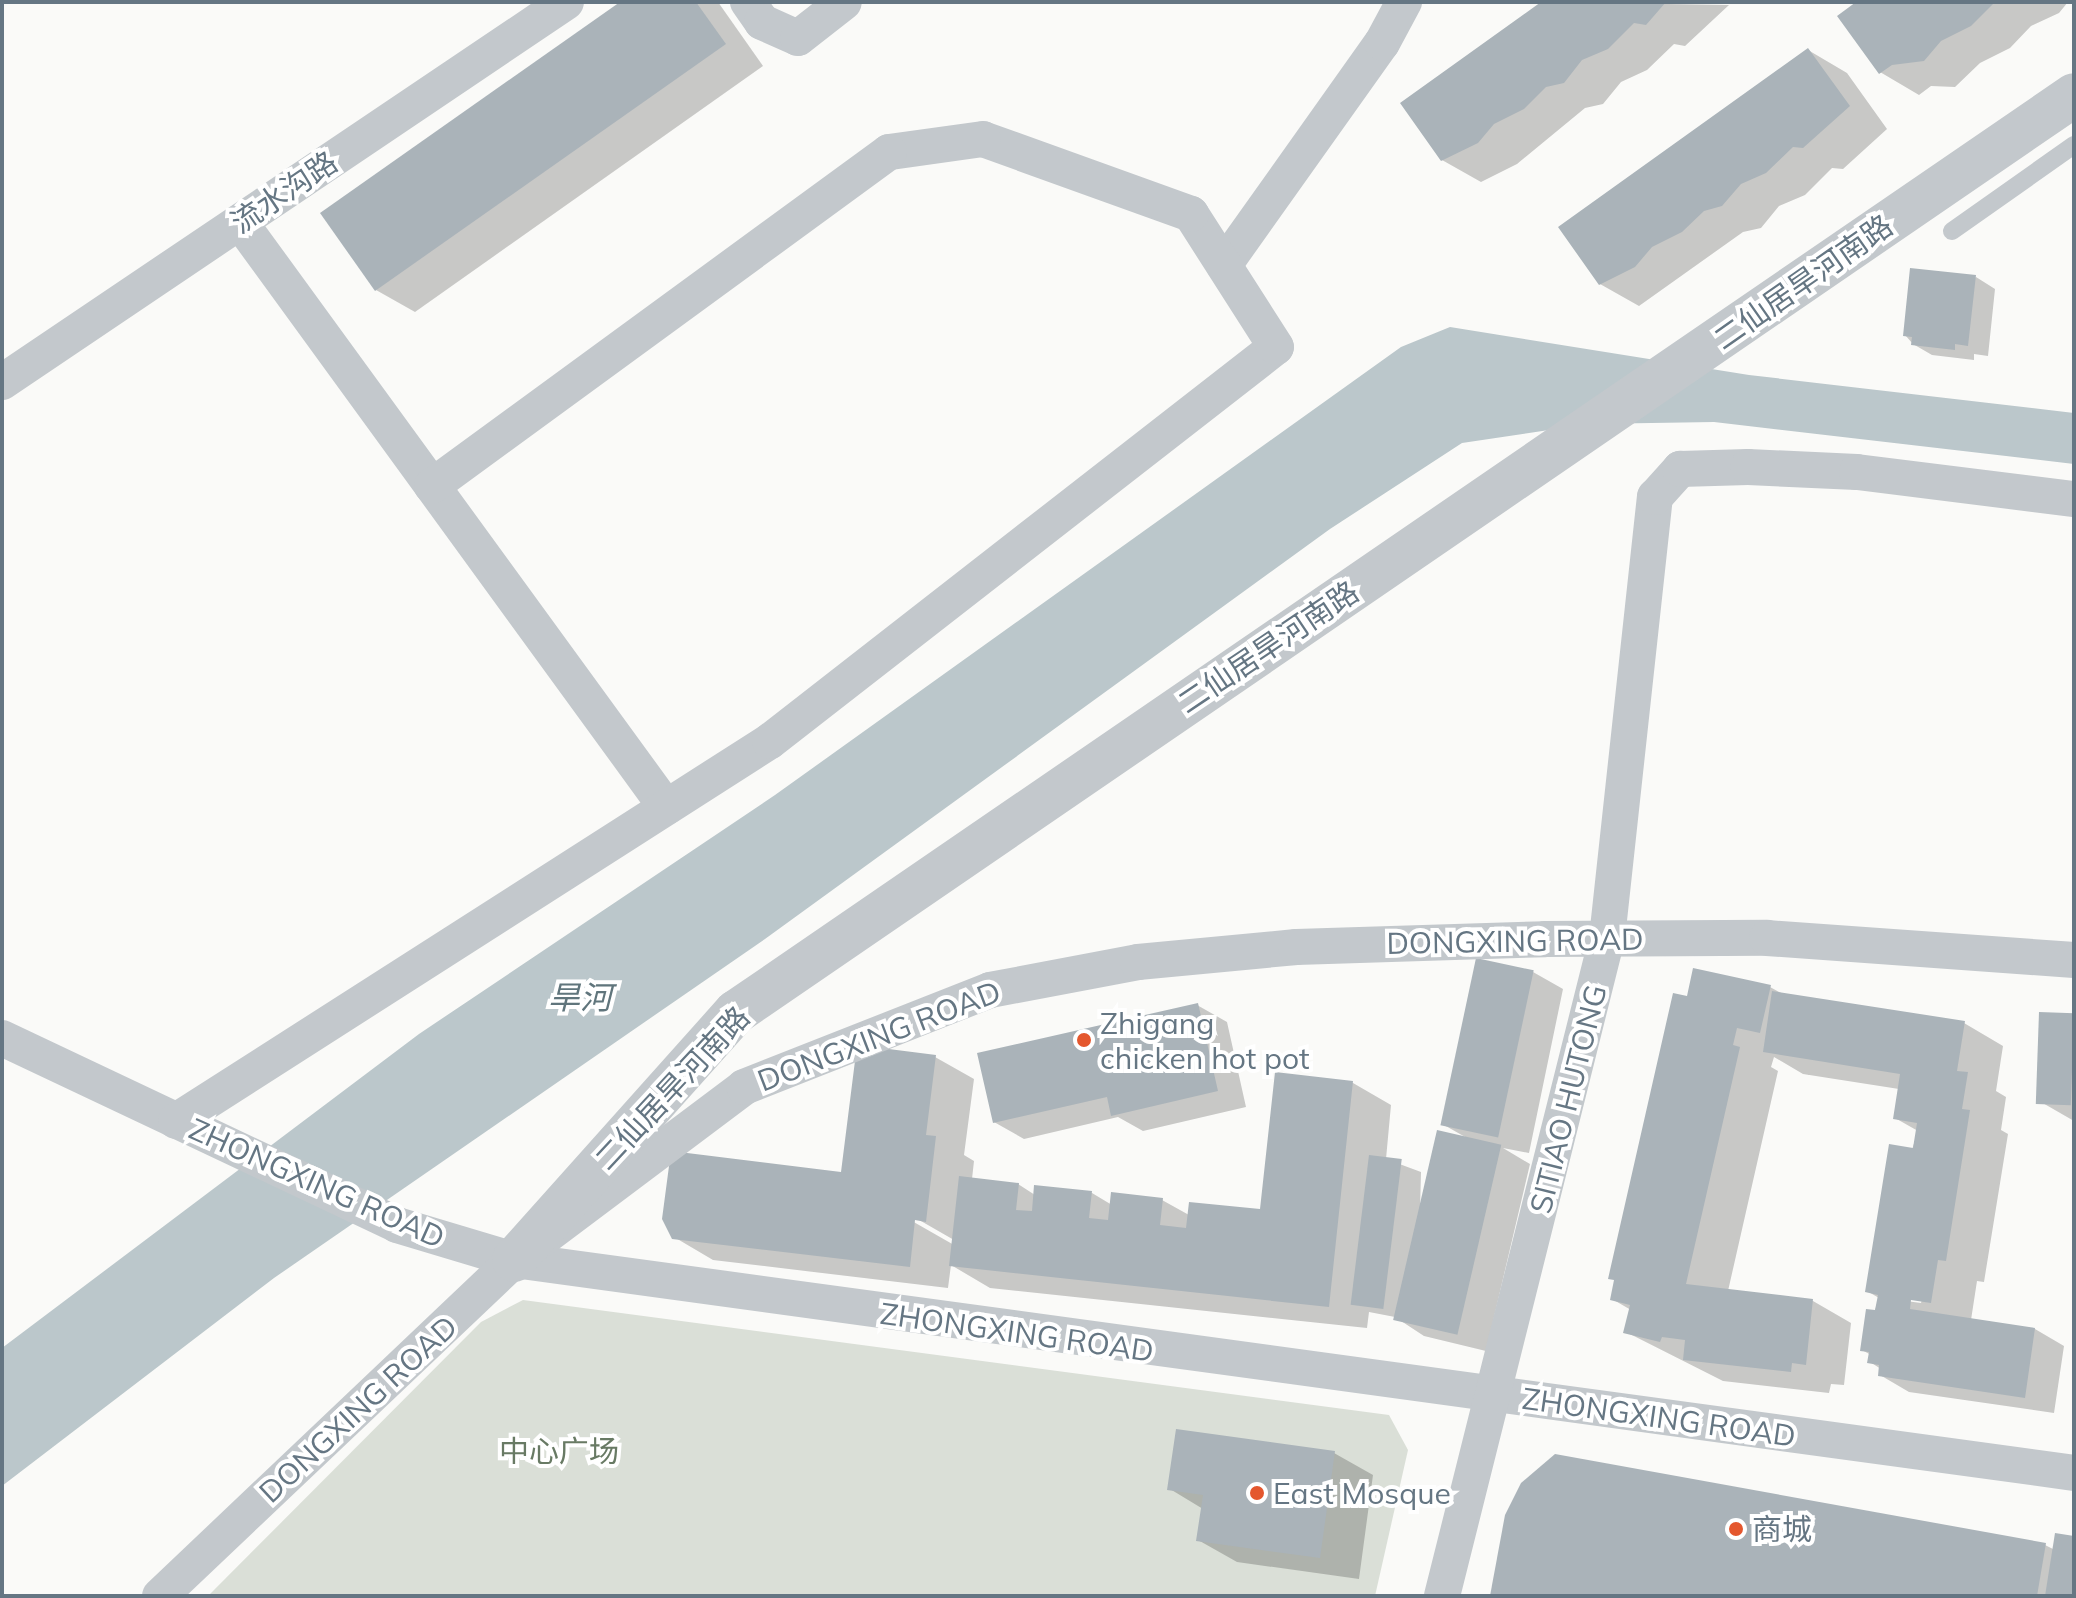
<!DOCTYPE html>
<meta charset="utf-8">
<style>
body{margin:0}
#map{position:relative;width:2076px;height:1598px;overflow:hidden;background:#fafaf8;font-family:Mulish,"Noto Sans SC",sans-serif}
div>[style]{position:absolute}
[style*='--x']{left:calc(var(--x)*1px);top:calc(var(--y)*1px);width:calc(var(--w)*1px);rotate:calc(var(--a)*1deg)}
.green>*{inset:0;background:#dadfd7}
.water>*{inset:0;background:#bbc7cb}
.shadow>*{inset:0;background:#0003}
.building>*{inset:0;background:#aab3b9;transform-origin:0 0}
.service>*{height:18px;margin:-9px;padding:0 9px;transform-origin:9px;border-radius:9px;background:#c3c8cc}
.minor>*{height:36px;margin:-18px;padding:0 18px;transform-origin:18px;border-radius:18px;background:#c3c8cc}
.tertiary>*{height:44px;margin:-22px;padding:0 22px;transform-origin:22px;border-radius:22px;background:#c3c8cc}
.dots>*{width:22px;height:22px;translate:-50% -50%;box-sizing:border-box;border:4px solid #fff;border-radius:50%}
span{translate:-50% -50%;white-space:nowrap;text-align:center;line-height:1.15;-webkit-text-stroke:8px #fff;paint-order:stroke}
.street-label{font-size:30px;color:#657683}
.poi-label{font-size:30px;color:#657683}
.left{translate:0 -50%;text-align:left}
.park-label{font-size:30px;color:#687a64}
.water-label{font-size:32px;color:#60757c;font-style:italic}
.frame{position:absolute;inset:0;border:4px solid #657683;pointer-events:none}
</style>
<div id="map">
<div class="green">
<i style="clip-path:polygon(523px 1300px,1389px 1415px,1408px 1450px,1375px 1596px,208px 1596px,481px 1322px)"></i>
</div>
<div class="water">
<i style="clip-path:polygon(1450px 327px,1749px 375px,2074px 413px,2074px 464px,1714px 422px,1589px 424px,1462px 443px,1330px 529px,765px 939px,274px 1278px,2px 1486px,2px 1348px,419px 1034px,775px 795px,1401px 347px)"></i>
</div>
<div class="shadow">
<i style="clip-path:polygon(624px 2px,718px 2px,763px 66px,415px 312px,376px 290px)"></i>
<i style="clip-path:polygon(1545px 2px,1729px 5px,1685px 46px,1674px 44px,1647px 70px,1621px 82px,1603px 104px,1585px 108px,1517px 164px,1481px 182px,1442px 160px)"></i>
<i style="clip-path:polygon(1860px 2px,2068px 2px,2059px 13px,2031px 26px,2010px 48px,1980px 63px,1955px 87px,1931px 86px,1919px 95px,1880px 72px)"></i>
<i style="clip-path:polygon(1808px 50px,1847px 73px,1887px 129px,1843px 169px,1832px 168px,1805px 195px,1779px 206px,1761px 228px,1743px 232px,1639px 306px,1600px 284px)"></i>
<i style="clip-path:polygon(1976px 277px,1995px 289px,1988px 356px,1974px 354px,1974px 360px,1932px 355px,1913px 344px,1905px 335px)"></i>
<i style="clip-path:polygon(evenodd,1533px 972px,1563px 989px,1529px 1153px,1503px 1148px,1530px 1164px,1486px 1351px,1424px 1336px,1395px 1317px,1369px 1312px,1367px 1328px,990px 1288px,951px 1265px,948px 1288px,713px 1260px,674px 1237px,843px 1174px,935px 1057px,974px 1079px,964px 1155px,974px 1161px,972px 1179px,1018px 1184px,1035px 1195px,1092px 1193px,1112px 1205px,1162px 1200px,1189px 1215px,1262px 1211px,1276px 1075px,1353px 1083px,1391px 1105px,1386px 1159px,1421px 1172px,1420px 1211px,1467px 1138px,1444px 1125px,1533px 972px,907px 1213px,954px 1240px,954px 1245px,905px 1217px,907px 1213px)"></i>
<i style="clip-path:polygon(evenodd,1770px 987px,1783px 994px,1964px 1023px,2003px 1046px,1996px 1091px,2006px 1097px,2001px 1130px,2008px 1134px,1984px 1282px,1977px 1281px,1971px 1320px,2035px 1329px,2064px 1346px,2054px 1413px,1909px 1392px,1880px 1375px,1881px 1369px,1870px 1362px,1871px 1355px,1862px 1350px,1879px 1298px,1867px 1291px,1918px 1131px,1895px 1118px,1899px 1089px,1803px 1074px,1774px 1057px,1771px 1067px,1778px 1071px,1728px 1291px,1813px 1301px,1851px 1323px,1844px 1385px,1831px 1384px,1829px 1393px,1723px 1381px,1626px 1332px,1631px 1310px,1612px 1299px,1688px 998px,1770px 987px,1906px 1297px,1922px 1299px,1921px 1303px,1906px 1301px,1906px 1297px)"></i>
<i style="clip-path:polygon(1197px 1005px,1227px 1022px,1246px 1107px,1143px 1131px,1118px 1117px,1024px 1139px,994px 1122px)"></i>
<i style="clip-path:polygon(2074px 1015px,2074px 1121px,2041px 1102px)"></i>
<i style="clip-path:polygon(1334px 1453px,1373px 1475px,1359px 1579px,1237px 1562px,1198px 1540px,1203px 1509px,1170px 1489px)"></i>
<i style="clip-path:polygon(2074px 1538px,2074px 1596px,1492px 1596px,2045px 1545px,2055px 1550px)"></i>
</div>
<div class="building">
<i style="clip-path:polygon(620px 2px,696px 2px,726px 44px,375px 291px,320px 213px)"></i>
<i style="clip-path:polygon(1541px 2px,1666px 2px,1646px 25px,1634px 23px,1608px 49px,1582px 60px,1564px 83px,1546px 87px,1524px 109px,1494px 124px,1478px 143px,1441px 161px,1400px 103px)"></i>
<i style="clip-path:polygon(1856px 2px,1995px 2px,1971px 26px,1941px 41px,1924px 61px,1892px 65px,1879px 74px,1837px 16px)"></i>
<i style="clip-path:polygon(1808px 48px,1850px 106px,1803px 148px,1793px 147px,1766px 173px,1741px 184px,1722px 206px,1704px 211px,1682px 232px,1652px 247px,1635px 267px,1599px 285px,1558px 227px)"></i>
<i style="clip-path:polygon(1910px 268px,1976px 275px,1968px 346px,1955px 344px,1955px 350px,1911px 345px,1912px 337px,1903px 336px)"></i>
<i style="left:1476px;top:958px;width:59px;height:171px;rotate:12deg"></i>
<i style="clip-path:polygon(1693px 968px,1771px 985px,1760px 1033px,1737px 1028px,1733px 1045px,1740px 1047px,1686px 1284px,1813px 1299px,1806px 1365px,1792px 1363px,1791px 1372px,1683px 1360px,1685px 1340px,1662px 1337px,1660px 1342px,1623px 1333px,1630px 1305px,1610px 1300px,1614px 1280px,1608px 1279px,1673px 993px,1687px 996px)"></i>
<i style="clip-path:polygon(1772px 991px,1965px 1021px,1957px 1071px,1968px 1072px,1962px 1109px,1970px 1110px,1946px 1261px,1938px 1260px,1931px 1303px,1911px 1300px,1910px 1309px,2035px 1328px,2025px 1398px,1878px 1376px,1879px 1365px,1867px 1363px,1869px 1352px,1860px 1351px,1866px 1309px,1875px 1310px,1878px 1295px,1865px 1292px,1889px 1144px,1913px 1148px,1917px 1123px,1893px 1119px,1900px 1074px,1763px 1052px)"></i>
<i style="clip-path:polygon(1198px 1003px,1218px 1091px,1111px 1116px,1107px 1097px,993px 1123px,977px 1053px)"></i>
<i style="left:2039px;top:1012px;width:35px;height:92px;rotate:2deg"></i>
<i style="clip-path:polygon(857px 1045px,936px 1055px,926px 1135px,936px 1136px,926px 1222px,915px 1220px,910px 1267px,672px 1239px,662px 1219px,671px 1151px,841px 1172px)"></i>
<i style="clip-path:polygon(1275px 1072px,1353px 1081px,1329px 1307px,949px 1266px,959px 1176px,1019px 1183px,1016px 1210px,1032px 1211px,1034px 1185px,1092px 1191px,1089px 1218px,1108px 1220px,1111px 1192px,1163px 1198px,1160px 1225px,1186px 1228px,1189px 1202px,1260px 1209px)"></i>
<i style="left:1437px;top:1130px;width:66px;height:195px;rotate:13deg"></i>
<i style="left:1369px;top:1155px;width:33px;height:151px;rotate:7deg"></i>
<i style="clip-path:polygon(1176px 1429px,1335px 1451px,1320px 1558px,1196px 1541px,1203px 1495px,1167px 1490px)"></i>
<i style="clip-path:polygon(1555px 1454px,2046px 1543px,2037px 1596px,1490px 1596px,1505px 1515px,1521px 1483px)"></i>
<i style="clip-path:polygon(2055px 1533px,2074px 1536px,2074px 1596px,2045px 1596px)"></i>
</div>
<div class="service">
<i style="--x:1952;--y:231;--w:149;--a:-35.2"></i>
</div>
<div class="minor">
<i style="--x:748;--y:2;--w:24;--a:55"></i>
<i style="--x:762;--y:22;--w:39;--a:24"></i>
<i style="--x:798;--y:38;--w:58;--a:-38"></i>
<i style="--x:240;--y:222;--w:724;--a:53.94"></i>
<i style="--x:1224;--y:265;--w:272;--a:-54.6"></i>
<i style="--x:1382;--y:43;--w:47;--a:-61.8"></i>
<i style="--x:2;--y:382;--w:680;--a:-33.97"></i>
<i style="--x:2;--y:1038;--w:437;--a:25.3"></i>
<i style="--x:397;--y:1225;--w:122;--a:16.7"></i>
<i style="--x:514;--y:1260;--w:1574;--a:7.77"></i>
<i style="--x:176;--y:1121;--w:705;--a:-32.61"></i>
<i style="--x:770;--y:741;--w:641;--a:-37.91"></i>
<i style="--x:1276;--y:347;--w:158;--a:-122.6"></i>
<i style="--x:1191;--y:214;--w:221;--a:-160.2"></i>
<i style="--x:983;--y:139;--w:95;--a:172.1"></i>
<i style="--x:889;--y:152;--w:566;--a:143.84"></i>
<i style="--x:160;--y:1596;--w:488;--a:-43.5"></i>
<i style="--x:514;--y:1260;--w:288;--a:-36.9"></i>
<i style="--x:744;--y:1087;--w:264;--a:-21.5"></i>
<i style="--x:990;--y:990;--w:151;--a:-10.7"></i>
<i style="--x:1138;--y:962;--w:159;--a:-5.4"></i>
<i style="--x:1296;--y:947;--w:249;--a:-1.8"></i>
<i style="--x:1545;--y:939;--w:222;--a:-0.3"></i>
<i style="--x:1767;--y:938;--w:308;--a:4.1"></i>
<i style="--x:1442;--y:1596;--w:678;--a:-75.92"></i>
<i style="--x:1607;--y:938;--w:444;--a:-83.8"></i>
<i style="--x:1655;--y:497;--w:38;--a:-48"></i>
<i style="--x:1680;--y:469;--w:68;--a:-1.7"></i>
<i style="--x:1748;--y:467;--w:109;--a:2.6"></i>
<i style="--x:1857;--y:472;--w:219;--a:7.1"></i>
</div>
<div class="tertiary">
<i style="--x:514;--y:1260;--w:333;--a:-48.2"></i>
<i style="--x:736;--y:1012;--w:1622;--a:-34.42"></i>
</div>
<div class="dots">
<i style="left:1084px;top:1040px;background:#e4572e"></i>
<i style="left:1257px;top:1493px;background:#e4572e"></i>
<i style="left:1736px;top:1529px;background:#e4572e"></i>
</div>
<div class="street-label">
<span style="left:284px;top:192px;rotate:-34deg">流水沟路</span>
<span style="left:1803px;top:282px;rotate:-35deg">二仙居旱河南路</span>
<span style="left:1268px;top:647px;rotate:-34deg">二仙居旱河南路</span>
<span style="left:1515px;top:941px;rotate:-1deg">DONGXING ROAD</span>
<span style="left:879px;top:1036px;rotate:-21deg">DONGXING ROAD</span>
<span style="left:672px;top:1088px;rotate:-47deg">二仙居旱河南路</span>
<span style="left:1568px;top:1099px;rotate:-76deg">SITIAO HUTONG</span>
<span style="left:317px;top:1183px;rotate:24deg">ZHONGXING ROAD</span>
<span style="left:1017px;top:1332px;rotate:8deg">ZHONGXING ROAD</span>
<span style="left:358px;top:1409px;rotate:-43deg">DONGXING ROAD</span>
<span style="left:1659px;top:1417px;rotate:8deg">ZHONGXING ROAD</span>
</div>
<div class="poi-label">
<span class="left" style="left:1100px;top:1040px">Zhigang<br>chicken hot pot</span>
<span class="left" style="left:1273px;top:1493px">East Mosque</span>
<span class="left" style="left:1752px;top:1529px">商城</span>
</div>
<div class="park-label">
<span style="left:559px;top:1451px">中心广场</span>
</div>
<div class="water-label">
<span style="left:580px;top:997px">旱河</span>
</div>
<div class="frame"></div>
</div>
